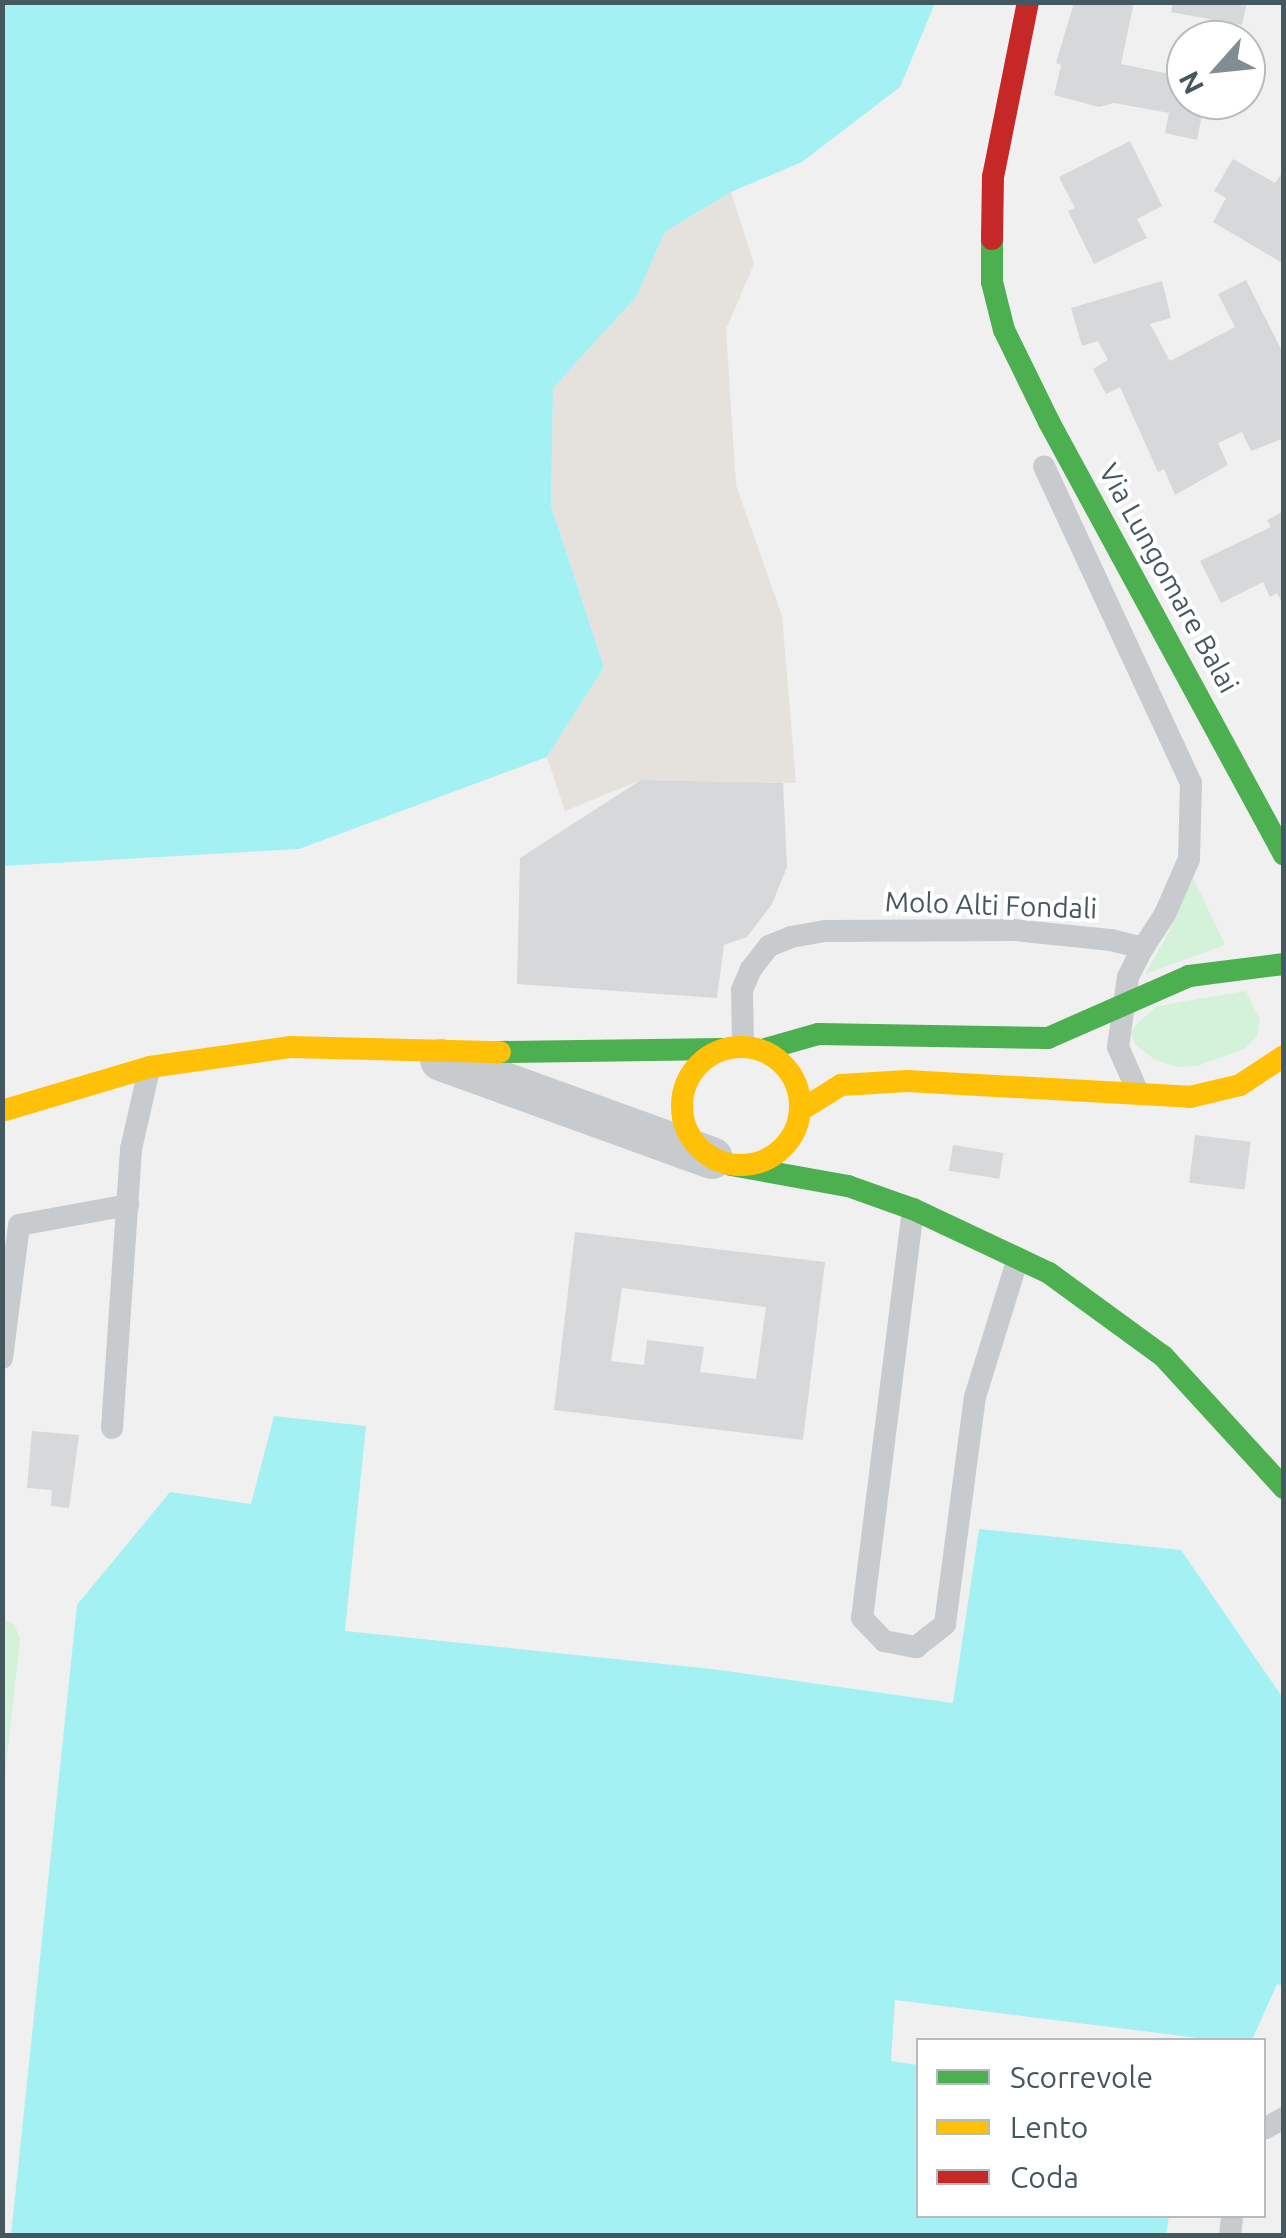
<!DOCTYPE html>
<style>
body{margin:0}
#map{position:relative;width:1286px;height:2238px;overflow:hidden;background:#f1f0f0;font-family:Ubuntu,sans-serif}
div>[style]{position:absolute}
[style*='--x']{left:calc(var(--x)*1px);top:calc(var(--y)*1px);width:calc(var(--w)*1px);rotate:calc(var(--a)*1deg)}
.green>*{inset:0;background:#d3f2d9}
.sand>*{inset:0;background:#e5e1dc}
.water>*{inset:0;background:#a4f1f4}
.building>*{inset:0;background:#d7d8d9;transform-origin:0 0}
.lane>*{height:22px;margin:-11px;padding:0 11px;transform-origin:11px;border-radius:11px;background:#c7cbcd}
.street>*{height:42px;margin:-21px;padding:0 21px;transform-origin:21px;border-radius:21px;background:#c7cbcd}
.fast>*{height:22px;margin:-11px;padding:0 11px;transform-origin:11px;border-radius:11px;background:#4caf50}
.slow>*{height:22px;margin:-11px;padding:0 11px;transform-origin:11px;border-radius:11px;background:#ffc107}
.slow>.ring{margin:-11px;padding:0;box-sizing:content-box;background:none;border:22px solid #ffc107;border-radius:50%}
.jam>*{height:22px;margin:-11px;padding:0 11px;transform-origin:11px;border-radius:11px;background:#c62828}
span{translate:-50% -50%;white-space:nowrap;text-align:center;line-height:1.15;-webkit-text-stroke:8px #fff;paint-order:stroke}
.street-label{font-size:28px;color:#45585f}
.frame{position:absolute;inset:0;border:5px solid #45585f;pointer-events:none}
.legend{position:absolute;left:916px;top:2038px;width:350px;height:180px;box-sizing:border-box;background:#fff;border:2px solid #b5bcbf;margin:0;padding:12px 18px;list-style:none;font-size:30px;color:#45585f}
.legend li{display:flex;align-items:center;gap:20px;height:50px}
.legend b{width:50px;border:2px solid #b5bcbf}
.north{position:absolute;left:1166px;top:20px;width:100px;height:100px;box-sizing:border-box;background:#fff;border:2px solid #b5bcbf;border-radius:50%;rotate:243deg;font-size:28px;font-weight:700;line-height:40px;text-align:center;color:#45585f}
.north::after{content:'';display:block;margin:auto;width:35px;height:45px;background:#818d92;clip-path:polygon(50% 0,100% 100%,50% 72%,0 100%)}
</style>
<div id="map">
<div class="green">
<i style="clip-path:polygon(1190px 871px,1225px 945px,1145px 974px,1170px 930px)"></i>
<i style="clip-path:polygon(1246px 991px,1260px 1020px,1257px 1036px,1244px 1049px,1197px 1066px,1178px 1067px,1155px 1060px,1136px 1045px,1131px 1033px,1135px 1026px,1157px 1006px)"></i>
<i style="clip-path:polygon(3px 1619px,15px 1625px,20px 1640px,3px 1793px)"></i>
</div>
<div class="sand">
<i style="clip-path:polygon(731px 192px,754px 264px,726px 329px,736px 485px,782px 616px,796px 783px,641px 780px,565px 811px,547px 757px,604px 667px,551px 506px,553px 388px,636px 297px,665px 232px)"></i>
</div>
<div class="water">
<i style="clip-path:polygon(3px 2px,935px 2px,935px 3px,900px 87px,802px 162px,731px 192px,665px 232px,636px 297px,553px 388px,551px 506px,604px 667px,547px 757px,299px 849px,3px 866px)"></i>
<i style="clip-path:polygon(274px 1416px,366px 1426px,345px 1631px,712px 1669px,953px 1703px,979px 1529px,1181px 1550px,1283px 1698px,1283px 1986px,1277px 1984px,1252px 2040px,1214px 2040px,895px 2000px,891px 2061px,918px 2065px,918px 2216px,1169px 2216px,1166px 2235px,11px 2235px,77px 1605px,170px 1492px,251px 1504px)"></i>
</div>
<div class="building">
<i style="clip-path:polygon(1064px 2px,1134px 2px,1121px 64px,1175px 75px,1181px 51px,1186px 52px,1186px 100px,1205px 100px,1197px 140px,1165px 133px,1169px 113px,1114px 103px,1099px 107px,1054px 95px,1061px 65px,1056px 63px,1073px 6px)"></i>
<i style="clip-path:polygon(1173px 2px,1247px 2px,1242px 25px,1171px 12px)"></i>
<i style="clip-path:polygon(1130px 141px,1162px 206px,1137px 219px,1147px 238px,1094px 264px,1068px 211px,1075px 208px,1059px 177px)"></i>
<i style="clip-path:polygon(1233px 159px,1275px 183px,1284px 170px,1284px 264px,1213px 222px,1226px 198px,1214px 191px)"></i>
<i style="clip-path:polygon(1246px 280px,1284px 355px,1284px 438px,1251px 451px,1242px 432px,1218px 443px,1228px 465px,1175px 495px,1164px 469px,1158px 472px,1120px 387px,1106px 394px,1093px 369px,1108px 360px,1098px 341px,1082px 346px,1071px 308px,1162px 281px,1171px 318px,1150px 324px,1170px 361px,1235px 327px,1218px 294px)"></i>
<i style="clip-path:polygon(1284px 511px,1284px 606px,1277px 593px,1270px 597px,1263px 582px,1221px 603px,1200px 561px,1271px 527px,1267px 520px)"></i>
<i style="clip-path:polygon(641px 780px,783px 783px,787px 867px,772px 904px,747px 937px,724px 945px,717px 998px,517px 984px,520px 858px)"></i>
<i style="left:1195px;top:1135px;width:56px;height:48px;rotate:7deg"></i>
<i style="left:953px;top:1145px;width:51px;height:26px;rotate:9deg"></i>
<i style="clip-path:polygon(evenodd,575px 1232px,825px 1262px,803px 1440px,554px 1410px,575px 1232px,622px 1288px,766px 1307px,756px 1379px,700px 1372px,704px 1347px,647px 1340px,644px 1365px,611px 1361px,622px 1288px)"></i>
<i style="clip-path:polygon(32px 1431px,79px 1435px,69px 1508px,51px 1506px,52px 1490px,27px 1488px)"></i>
</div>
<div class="lane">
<i style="--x:743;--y:1046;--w:56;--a:-91"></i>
<i style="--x:742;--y:990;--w:23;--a:-67"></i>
<i style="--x:751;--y:969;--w:29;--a:-52"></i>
<i style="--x:769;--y:946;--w:24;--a:-22"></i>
<i style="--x:791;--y:937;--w:36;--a:-10"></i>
<i style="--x:826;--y:931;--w:188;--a:-0.3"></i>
<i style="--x:1014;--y:930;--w:98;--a:5.9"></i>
<i style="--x:1111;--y:940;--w:33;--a:14"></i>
<i style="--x:1143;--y:948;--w:40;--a:-57.1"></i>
<i style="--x:1165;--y:914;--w:60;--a:-66.4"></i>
<i style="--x:1189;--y:859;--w:76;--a:-88.5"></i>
<i style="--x:1191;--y:783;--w:349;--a:-114.9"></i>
<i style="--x:1138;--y:1092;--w:49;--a:-114"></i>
<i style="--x:1118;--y:1047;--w:71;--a:-81.9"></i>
<i style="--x:1128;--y:977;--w:33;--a:-63"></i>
<i style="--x:913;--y:1209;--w:412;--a:97.1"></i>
<i style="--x:862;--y:1618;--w:32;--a:46"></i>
<i style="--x:884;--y:1641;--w:33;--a:11"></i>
<i style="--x:916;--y:1647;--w:37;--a:-38"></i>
<i style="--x:945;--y:1624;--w:229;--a:-82.5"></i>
<i style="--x:975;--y:1397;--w:145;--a:-72.8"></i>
<i style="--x:2;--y:1358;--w:134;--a:-82.7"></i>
<i style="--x:19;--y:1225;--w:111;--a:-10.4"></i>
<i style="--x:112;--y:1428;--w:280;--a:-86.1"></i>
<i style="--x:131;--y:1149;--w:81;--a:-77.2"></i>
<i style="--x:1264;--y:2129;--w:23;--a:-29"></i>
<i style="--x:1230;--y:2236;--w:20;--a:-84"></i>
</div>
<div class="street">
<i style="--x:441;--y:1060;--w:288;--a:19.9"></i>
</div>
<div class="fast">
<i style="--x:992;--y:239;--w:43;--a:90"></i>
<i style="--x:992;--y:282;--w:49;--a:76"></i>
<i style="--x:1004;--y:330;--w:102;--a:63.9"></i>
<i style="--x:1049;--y:422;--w:492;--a:61.5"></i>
<i style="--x:762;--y:1050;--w:58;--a:-15.9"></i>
<i style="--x:818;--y:1034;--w:230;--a:1"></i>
<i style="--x:1048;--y:1038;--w:154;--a:-23.7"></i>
<i style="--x:1189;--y:976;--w:96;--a:-7.2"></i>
<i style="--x:500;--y:1052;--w:223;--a:-0.8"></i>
<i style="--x:731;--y:1165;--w:119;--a:10.2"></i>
<i style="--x:848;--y:1186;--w:69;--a:19.5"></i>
<i style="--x:913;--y:1209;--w:150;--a:25.2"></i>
<i style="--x:1049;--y:1273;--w:141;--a:36.1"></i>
<i style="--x:1163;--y:1356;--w:179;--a:47.5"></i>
</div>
<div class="slow">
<i class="ring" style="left:682px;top:1047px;width:96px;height:96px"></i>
<i style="--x:801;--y:1110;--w:47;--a:-32"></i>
<i style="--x:841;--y:1085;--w:66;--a:-3.5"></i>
<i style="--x:907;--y:1081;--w:283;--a:3.2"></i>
<i style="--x:1190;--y:1097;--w:51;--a:-13.5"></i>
<i style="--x:1240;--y:1085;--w:53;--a:-33.4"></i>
<i style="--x:2;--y:1111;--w:154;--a:-16.6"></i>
<i style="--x:150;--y:1067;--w:141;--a:-8.1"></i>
<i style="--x:290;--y:1047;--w:210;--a:1.4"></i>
</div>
<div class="jam">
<i style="--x:992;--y:239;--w:62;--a:-89.1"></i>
<i style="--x:993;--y:177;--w:178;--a:-78.7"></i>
</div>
<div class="street-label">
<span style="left:1169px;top:578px;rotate:61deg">Via Lungomare Balai</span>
<span style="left:991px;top:905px;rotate:2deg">Molo Alti Fondali</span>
</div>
<div class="frame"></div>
<ul class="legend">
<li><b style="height:12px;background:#4caf50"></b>Scorrevole</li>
<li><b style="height:12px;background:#ffc107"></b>Lento</li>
<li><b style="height:12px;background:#c62828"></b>Coda</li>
</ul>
<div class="north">N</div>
</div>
